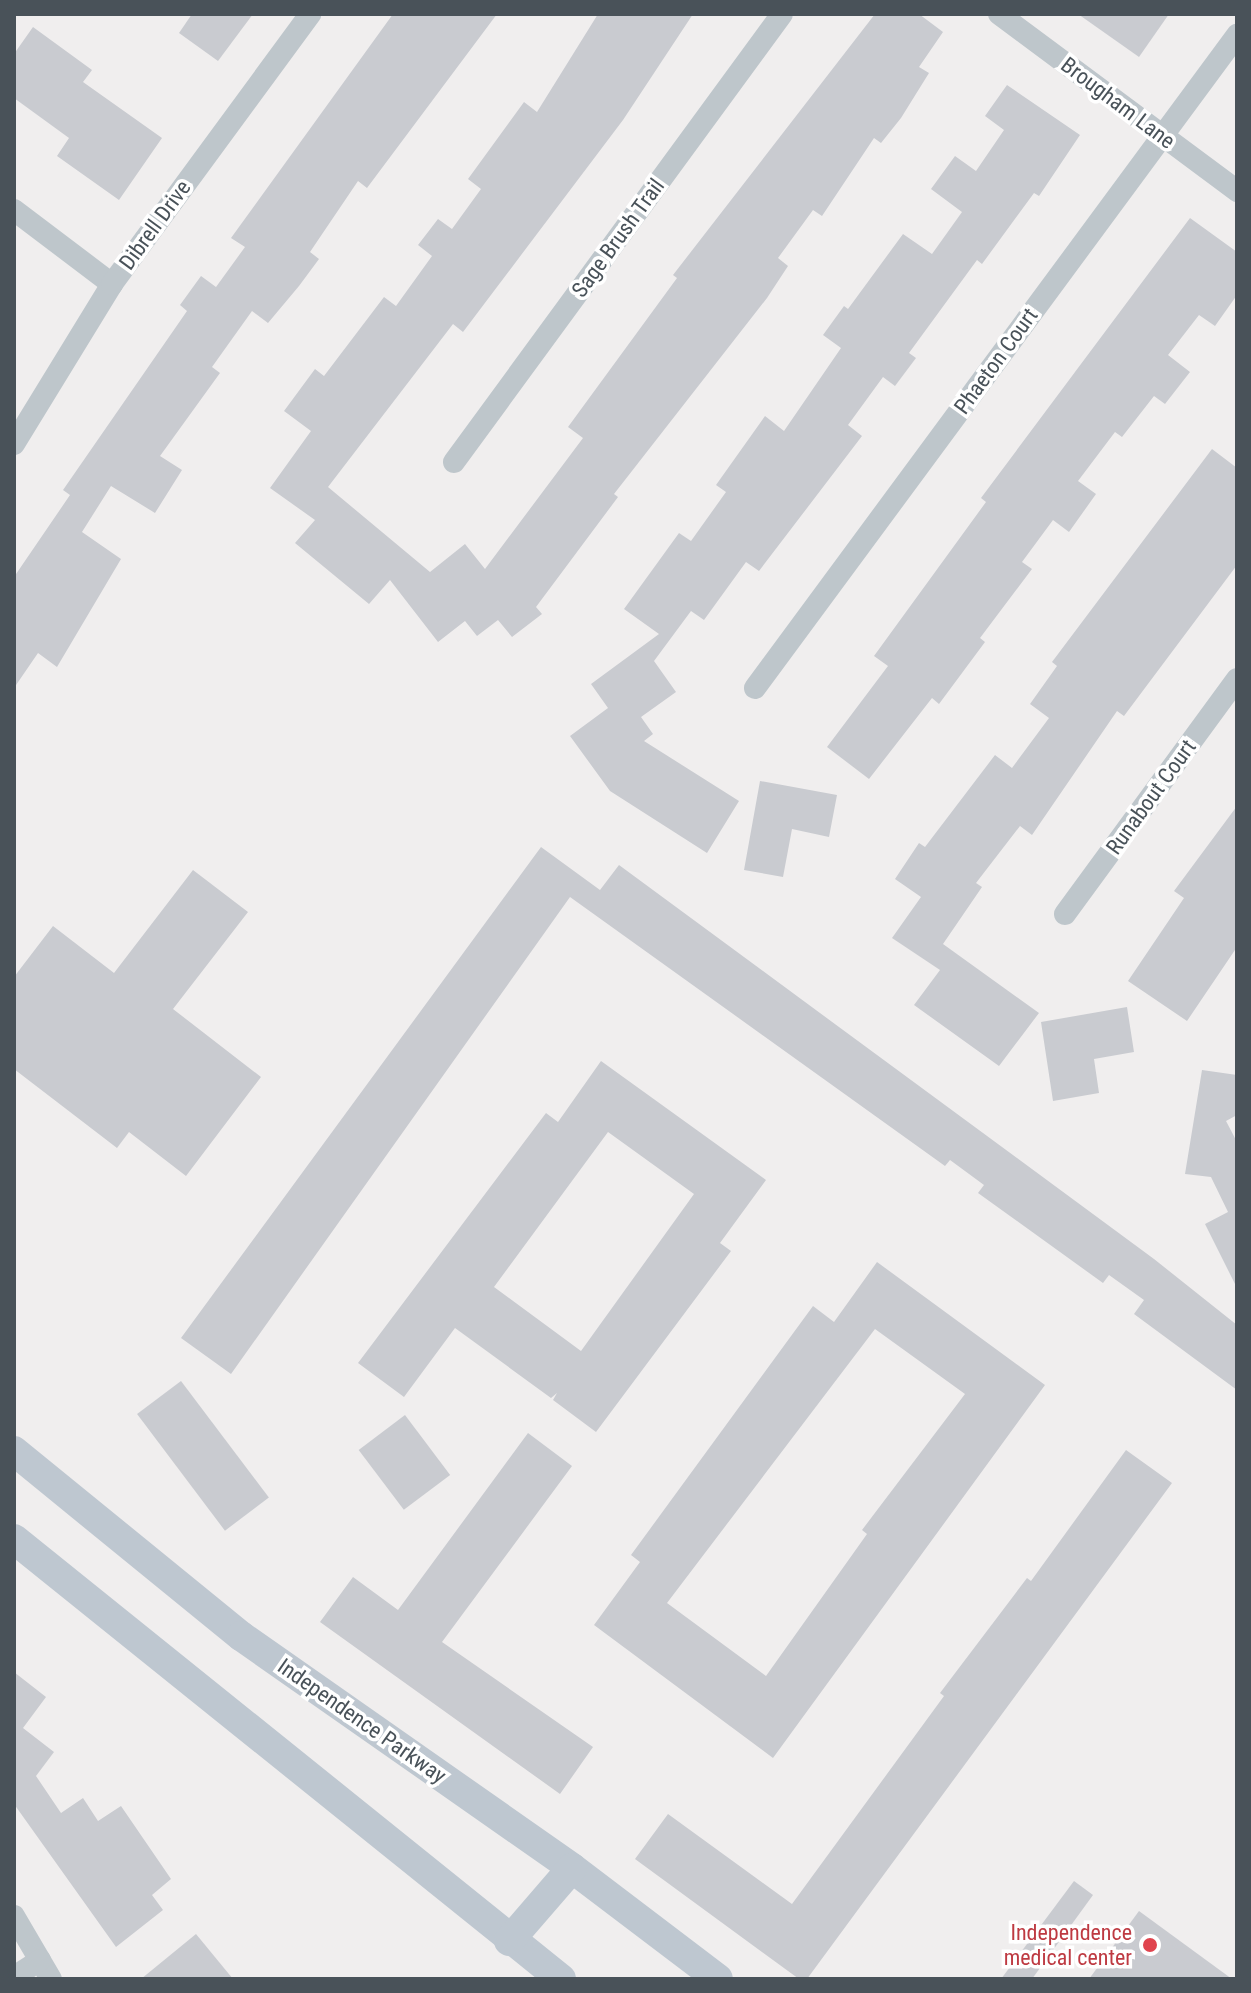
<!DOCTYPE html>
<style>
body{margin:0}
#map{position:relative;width:1251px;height:1993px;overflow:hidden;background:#f0eeee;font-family:"Roboto Condensed",sans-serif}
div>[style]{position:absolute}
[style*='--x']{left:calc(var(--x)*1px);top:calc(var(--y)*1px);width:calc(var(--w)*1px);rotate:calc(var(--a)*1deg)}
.building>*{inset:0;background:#c9cbd0;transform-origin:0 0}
.minor>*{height:22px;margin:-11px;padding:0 11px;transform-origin:11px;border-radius:11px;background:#bec6cb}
.secondary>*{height:30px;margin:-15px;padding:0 15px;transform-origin:15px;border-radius:15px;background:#bec7d0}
.dots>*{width:22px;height:22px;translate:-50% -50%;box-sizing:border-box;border:4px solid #fff;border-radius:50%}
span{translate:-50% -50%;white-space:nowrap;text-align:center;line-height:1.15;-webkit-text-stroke:7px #fff;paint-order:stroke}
.street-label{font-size:22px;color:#495259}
.health-label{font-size:22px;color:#be3a42}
.right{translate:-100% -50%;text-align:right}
.frame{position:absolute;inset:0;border:16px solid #495259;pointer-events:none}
</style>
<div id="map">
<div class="building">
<i style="clip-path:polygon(192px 14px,253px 14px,218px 61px,179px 33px)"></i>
<i style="clip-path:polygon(393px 14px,497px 14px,367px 188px,358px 181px,310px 252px,319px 259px,299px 286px,268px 323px,252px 311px,212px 367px,220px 373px,160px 456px,182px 470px,155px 513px,111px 486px,82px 532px,121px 559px,57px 667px,38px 653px,14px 688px,14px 577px,70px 495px,63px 490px,187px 311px,180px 305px,201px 276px,216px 287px,245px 247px,231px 238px)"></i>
<i style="clip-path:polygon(598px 14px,693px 14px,623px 120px,463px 332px,453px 324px,328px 487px,430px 572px,465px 544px,485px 569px,583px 438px,568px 427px,677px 278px,673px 275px,875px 14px,919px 14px,943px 32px,919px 67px,929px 73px,901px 118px,881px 143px,874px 138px,822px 216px,813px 210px,778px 258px,788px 266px,767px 298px,614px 494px,618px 497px,536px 607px,542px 614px,512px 637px,498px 620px,477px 636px,465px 621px,438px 642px,390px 580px,369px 604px,295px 543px,315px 520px,270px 488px,311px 431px,284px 411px,315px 369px,324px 376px,384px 297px,396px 306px,432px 256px,418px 245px,438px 219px,452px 229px,481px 189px,468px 179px,524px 102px,537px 112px)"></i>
<i style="clip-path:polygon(1078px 14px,1169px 14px,1139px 57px)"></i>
<i style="clip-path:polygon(33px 27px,92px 70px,83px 82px,162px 138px,119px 200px,57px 156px,69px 138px,14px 98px,14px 54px)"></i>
<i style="clip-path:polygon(1007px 85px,1080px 135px,1039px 196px,1034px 193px,982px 264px,977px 260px,909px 353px,916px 358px,895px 386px,883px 377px,848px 425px,862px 436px,759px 571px,746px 562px,704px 620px,691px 611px,654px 661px,676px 692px,641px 717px,653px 734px,644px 741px,739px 801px,707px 853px,610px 791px,570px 736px,608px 708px,591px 684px,659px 634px,624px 609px,679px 533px,691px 541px,726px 492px,716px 485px,765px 416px,784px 431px,841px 348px,823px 335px,844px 306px,848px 309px,903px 234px,932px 254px,962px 212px,931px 189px,955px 156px,976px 171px,1004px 130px,985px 116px)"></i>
<i style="clip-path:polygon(1190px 218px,1237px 252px,1237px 295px,1215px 326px,1199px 315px,1168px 355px,1190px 372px,1165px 404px,1154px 396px,1122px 437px,1115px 432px,1078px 481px,1096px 494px,1069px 532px,1053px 520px,1022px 562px,1032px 569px,980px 638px,985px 642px,939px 704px,932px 698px,869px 779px,827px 747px,888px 666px,874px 656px,986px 502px,981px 498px)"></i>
<i style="clip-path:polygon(1212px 449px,1237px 468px,1237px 565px,1124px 716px,1117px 711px,1032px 835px,1020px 826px,976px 883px,982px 887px,943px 944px,1039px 1013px,999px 1066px,914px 1005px,940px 970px,892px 938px,921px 897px,895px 879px,919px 843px,925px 847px,995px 755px,1012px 768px,1049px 718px,1030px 704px,1057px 666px,1052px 662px)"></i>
<i style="clip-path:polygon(760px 781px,837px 795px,829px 837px,792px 829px,783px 877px,744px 870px)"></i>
<i style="clip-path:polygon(1237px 806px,1237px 947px,1187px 1021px,1128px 981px,1184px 898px,1174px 891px)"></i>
<i style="clip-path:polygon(541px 847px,600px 890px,619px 865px,1154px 1259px,1237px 1325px,1237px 1390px,1134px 1314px,1144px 1300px,1109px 1275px,1103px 1283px,978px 1193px,984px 1185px,950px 1160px,945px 1166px,570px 897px,231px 1374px,181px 1338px)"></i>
<i style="clip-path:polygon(193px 870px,248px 912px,173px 1009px,261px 1077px,186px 1176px,129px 1132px,117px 1148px,14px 1069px,14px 977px,53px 926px,114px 973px)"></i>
<i style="clip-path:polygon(1127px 1007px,1134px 1052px,1094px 1059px,1099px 1093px,1053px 1101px,1041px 1022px)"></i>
<i style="clip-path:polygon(evenodd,601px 1061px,766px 1180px,720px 1243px,731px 1251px,596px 1432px,553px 1400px,557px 1393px,551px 1398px,455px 1328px,404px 1397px,358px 1363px,546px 1113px,558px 1122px,601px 1061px,608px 1132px,694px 1194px,581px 1351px,494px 1287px,608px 1132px)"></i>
<i style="clip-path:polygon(1202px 1070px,1237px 1075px,1237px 1115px,1226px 1121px,1237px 1142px,1237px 1288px,1205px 1224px,1228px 1212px,1211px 1177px,1185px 1174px)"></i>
<i style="clip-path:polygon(evenodd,877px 1262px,1045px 1385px,773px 1758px,594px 1625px,640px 1562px,631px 1555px,813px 1306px,834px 1322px,877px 1262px,875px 1329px,965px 1394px,862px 1530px,867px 1534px,766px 1676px,667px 1603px,875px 1329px)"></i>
<i style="left:181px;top:1381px;width:146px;height:55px;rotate:53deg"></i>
<i style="left:405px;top:1415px;width:75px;height:58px;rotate:53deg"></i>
<i style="clip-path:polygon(528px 1433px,572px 1466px,442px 1642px,593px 1747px,560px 1794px,320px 1622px,353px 1577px,398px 1610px)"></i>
<i style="clip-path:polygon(1126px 1450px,1172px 1483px,807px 1979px,799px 1979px,635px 1859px,668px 1814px,792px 1904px,944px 1696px,940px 1693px,1027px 1578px,1031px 1581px)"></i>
<i style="clip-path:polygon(14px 1672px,46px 1697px,23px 1728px,54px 1752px,36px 1776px,61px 1813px,83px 1798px,98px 1821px,121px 1806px,171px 1879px,152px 1895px,163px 1910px,116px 1947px,14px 1804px)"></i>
<i style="clip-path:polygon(1074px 1881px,1093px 1895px,1032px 1979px,1001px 1979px)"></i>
<i style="clip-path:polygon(1139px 1911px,1232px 1979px,1089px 1979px)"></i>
<i style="clip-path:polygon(196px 1934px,233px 1979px,141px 1979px)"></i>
</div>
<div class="minor">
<i style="--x:999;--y:14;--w:297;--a:36.6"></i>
<i style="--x:14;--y:210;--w:123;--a:37.1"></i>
<i style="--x:14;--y:444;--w:188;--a:-58.5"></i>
<i style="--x:112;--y:284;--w:335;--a:-53.7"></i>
<i style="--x:454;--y:462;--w:555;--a:-53.79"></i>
<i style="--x:755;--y:688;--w:812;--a:-53.57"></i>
<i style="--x:1065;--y:914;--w:291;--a:-53.8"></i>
<i style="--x:14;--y:1916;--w:73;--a:59.6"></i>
<i style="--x:14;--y:1977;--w:31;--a:-33"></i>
</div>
<div class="secondary">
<i style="--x:14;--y:1451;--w:293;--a:39.2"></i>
<i style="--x:241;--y:1636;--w:404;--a:35"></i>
<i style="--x:572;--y:1868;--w:183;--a:37.2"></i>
<i style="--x:14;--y:1539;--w:702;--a:38.81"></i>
<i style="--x:509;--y:1941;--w:96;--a:-49.2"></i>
</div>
<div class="dots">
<i style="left:1150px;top:1945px;background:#e0444e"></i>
</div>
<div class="street-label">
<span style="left:1118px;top:103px;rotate:37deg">Brougham Lane</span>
<span style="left:155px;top:225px;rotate:-54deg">Dibrell Drive</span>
<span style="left:618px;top:238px;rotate:-54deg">Sage Brush Trail</span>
<span style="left:996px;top:361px;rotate:-54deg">Phaeton Court</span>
<span style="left:1151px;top:797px;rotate:-54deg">Runabout Court</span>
<span style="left:362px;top:1721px;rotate:35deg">Independence Parkway</span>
</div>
<div class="health-label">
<span class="right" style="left:1132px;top:1945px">Independence<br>medical center</span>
</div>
<div class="frame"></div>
</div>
